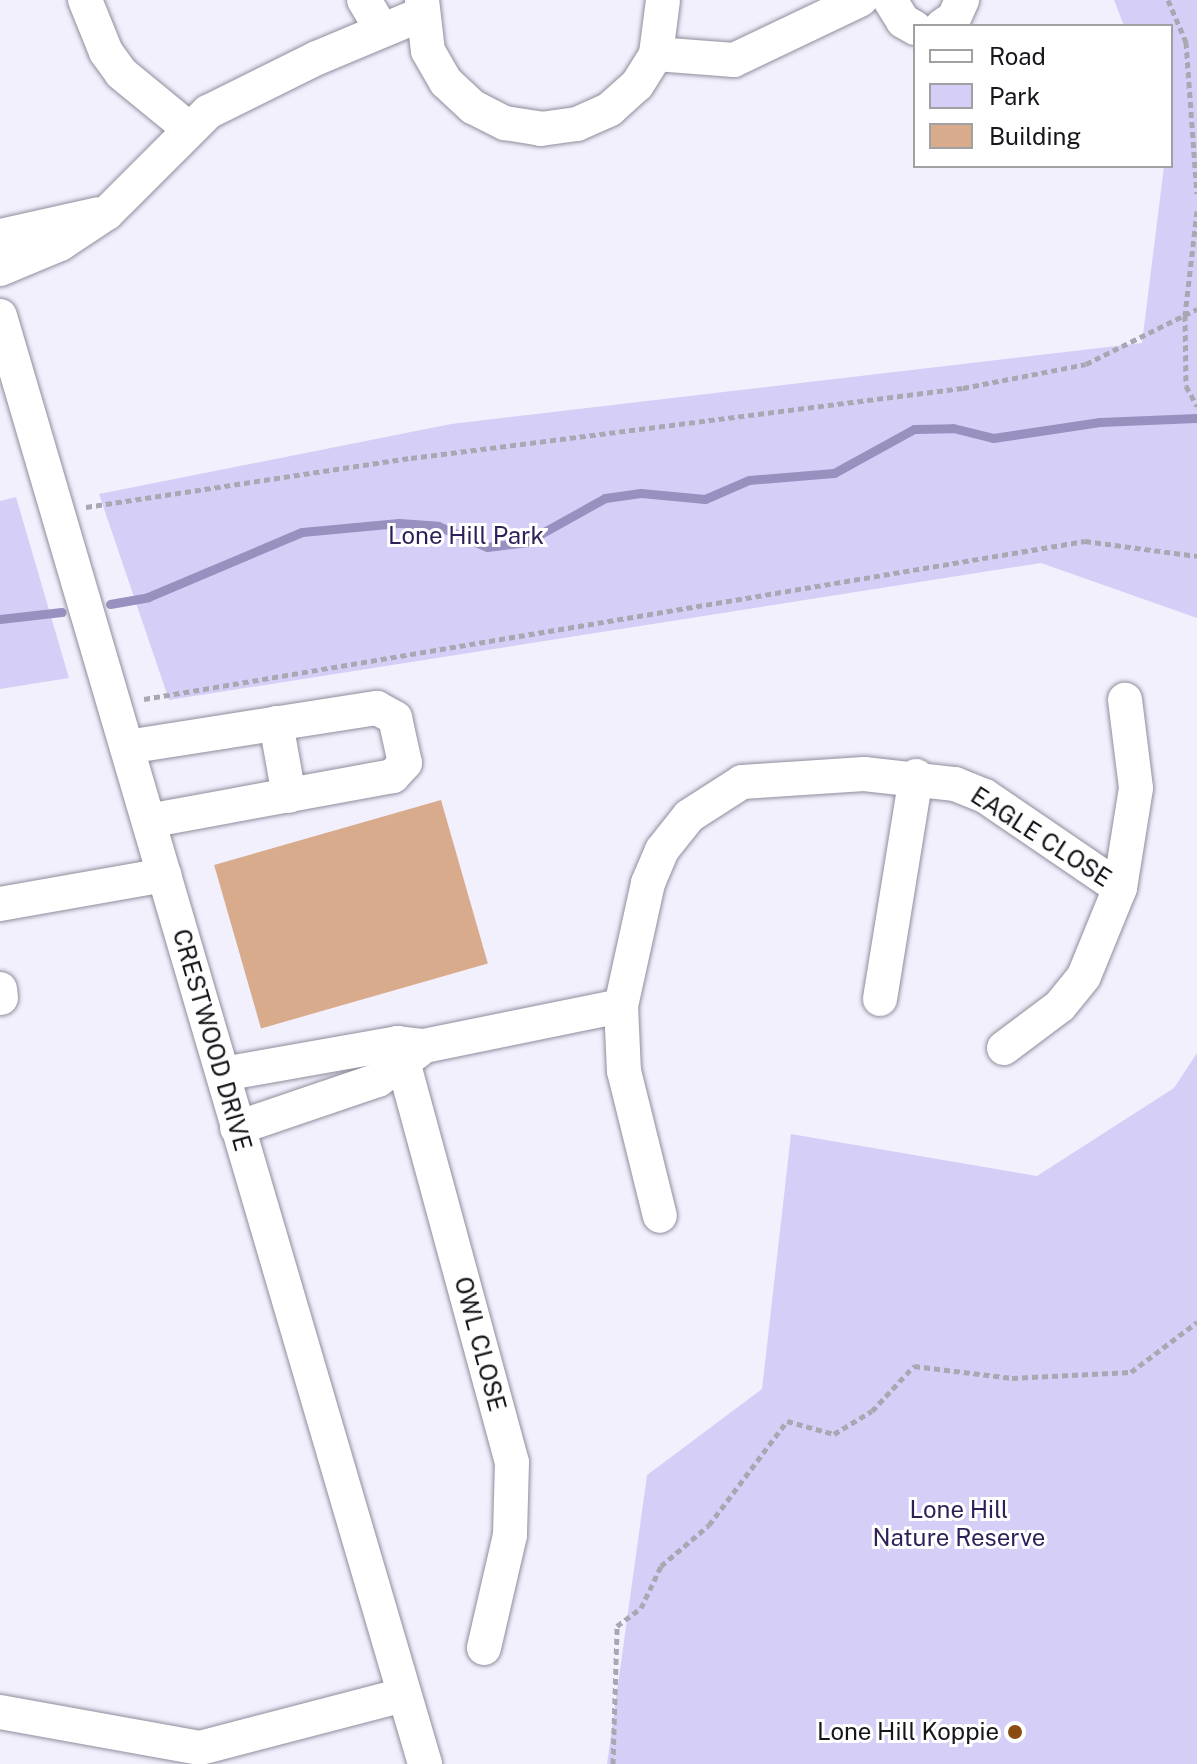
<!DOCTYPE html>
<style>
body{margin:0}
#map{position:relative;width:1197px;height:1764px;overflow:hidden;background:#f2f0fd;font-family:"Public Sans",sans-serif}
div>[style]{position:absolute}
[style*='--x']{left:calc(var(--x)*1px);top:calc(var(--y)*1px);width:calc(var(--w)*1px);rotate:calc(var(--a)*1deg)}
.green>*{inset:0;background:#d5cff8}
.stream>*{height:9px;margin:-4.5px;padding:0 4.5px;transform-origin:4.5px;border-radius:4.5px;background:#9891bf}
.building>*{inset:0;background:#d8ab8c;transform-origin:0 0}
.path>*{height:5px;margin-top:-2.5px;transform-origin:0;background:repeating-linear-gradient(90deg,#a9a8b2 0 6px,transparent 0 10px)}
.roads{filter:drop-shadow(0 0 2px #8f8d9c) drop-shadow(0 0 2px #8f8d9c)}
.minor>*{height:34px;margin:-17px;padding:0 17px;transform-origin:17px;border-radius:17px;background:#fff}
.dots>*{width:22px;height:22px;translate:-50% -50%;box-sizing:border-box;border:4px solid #fff;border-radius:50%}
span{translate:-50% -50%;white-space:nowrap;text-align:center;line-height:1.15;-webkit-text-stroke:6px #fff;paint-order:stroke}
.park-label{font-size:24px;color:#2e1f58}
.street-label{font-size:24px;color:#15151a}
.poi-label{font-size:24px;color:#15151a}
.right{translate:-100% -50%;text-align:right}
.legend{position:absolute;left:913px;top:24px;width:260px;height:144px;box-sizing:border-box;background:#fff;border:2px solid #a1a1a3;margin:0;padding:10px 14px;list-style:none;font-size:24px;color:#15151a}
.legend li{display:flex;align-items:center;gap:16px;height:40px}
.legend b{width:40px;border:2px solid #a1a1a3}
</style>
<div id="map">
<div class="green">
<i style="clip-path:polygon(1114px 0,1197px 0,1197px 618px,1041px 563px,169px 700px,99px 494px,451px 424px,1142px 343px,1164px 166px,1171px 166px,1171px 26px,1124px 26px)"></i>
<i style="clip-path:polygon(16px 497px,69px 678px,0 689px,0 501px)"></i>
<i style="clip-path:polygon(1197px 1053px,1197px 1764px,607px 1764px,647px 1475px,762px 1389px,791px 1134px,1037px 1176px,1174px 1088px)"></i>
</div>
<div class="stream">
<i style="--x:110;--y:604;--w:39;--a:-10"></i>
<i style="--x:148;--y:597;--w:167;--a:-22.9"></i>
<i style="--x:302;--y:532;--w:97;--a:-5.3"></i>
<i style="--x:399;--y:523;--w:39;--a:4"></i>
<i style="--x:438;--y:526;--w:53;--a:23.2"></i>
<i style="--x:487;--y:547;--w:39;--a:-7"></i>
<i style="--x:526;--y:542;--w:90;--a:-29.1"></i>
<i style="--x:605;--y:498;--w:36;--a:-8"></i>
<i style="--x:641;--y:493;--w:64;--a:5.4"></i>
<i style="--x:705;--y:499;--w:48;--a:-23.4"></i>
<i style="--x:749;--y:480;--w:85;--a:-4.7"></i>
<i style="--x:834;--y:473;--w:91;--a:-28.8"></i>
<i style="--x:914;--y:429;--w:39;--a:-1"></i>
<i style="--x:953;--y:428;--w:41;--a:14"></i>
<i style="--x:993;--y:438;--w:108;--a:-8.5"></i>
<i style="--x:1100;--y:422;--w:97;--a:-2.4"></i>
<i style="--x:0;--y:619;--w:62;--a:-6.4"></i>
</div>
<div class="building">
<i style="left:441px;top:800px;width:170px;height:236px;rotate:74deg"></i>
</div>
<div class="path">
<i style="--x:1168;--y:0;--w:46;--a:66.8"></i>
<i style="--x:1186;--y:42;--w:152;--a:85.9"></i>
<i style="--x:1197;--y:211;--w:105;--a:96.6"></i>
<i style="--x:1185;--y:315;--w:71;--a:89.2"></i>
<i style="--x:1186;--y:386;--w:23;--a:61"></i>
<i style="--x:86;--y:507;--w:329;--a:-8.6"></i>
<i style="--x:411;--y:458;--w:556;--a:-7.23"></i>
<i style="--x:963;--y:388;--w:125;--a:-11"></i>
<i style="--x:1086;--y:364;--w:124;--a:-26.4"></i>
<i style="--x:144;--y:699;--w:954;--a:-9.53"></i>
<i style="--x:1085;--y:541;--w:113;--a:7.6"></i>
<i style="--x:613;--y:1764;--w:138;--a:-88.3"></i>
<i style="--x:617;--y:1626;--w:30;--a:-37"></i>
<i style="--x:641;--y:1608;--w:47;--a:-64.5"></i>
<i style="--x:661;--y:1566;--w:63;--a:-40.5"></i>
<i style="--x:709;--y:1525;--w:130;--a:-53.1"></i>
<i style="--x:787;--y:1421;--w:49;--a:15.5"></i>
<i style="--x:834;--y:1434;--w:44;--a:-31.2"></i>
<i style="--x:872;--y:1411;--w:62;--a:-47"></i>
<i style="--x:914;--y:1366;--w:99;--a:7"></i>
<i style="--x:1012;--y:1378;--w:119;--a:-2.9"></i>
<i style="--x:1131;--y:1372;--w:83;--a:-37.1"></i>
</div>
<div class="roads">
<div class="minor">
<i style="--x:85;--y:0;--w:56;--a:68"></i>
<i style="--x:106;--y:52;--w:26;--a:54"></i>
<i style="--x:121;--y:73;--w:87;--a:39.4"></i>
<i style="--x:364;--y:0;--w:35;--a:59"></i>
<i style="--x:422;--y:0;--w:51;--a:83.3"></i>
<i style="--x:428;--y:51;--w:36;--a:60"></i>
<i style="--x:446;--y:82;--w:37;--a:43"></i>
<i style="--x:473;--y:107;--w:36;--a:27"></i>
<i style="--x:505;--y:123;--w:36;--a:9"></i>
<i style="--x:541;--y:129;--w:36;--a:-8"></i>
<i style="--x:577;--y:124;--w:36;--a:-24"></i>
<i style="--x:610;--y:109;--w:36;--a:-42"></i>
<i style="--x:637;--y:85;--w:36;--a:-58"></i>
<i style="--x:656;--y:54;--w:54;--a:-82.6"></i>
<i style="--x:890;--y:0;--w:25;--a:58"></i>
<i style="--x:903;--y:21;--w:14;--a:30"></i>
<i style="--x:942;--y:26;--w:14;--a:-34"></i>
<i style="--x:954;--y:18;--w:20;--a:-66"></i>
<i style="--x:656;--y:54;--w:78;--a:4.4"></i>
<i style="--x:734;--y:60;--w:140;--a:-25.5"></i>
<i style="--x:0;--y:236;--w:101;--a:-12.5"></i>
<i style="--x:0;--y:269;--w:65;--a:-22.6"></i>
<i style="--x:60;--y:244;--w:56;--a:-33.4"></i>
<i style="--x:107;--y:213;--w:143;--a:-45"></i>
<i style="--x:208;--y:112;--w:122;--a:-26.4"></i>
<i style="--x:317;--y:58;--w:112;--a:-22.7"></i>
<i style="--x:0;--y:316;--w:1509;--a:73.64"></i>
<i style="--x:276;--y:723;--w:74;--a:79.9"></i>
<i style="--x:127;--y:747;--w:253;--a:-8.9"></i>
<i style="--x:377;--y:708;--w:21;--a:29"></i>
<i style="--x:395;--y:718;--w:46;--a:77.5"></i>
<i style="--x:405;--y:763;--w:18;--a:133"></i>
<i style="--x:393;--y:776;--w:248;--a:169.6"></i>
<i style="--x:0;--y:904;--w:167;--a:-10"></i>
<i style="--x:0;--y:989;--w:9;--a:84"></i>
<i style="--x:880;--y:999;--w:226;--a:-80.8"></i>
<i style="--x:621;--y:1006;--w:65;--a:87.4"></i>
<i style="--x:624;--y:1071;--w:149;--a:76.1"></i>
<i style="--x:398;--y:1043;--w:434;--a:74.8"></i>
<i style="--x:512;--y:1462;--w:73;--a:91.6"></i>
<i style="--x:510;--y:1535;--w:116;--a:103"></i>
<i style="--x:1004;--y:1048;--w:70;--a:-36.9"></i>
<i style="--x:1060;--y:1006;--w:38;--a:-51"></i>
<i style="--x:1084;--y:976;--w:95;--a:-67.8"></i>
<i style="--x:1120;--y:888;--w:101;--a:-80.9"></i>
<i style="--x:1136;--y:788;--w:89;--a:-97.1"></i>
<i style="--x:223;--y:1074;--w:178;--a:-10"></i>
<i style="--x:398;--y:1043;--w:26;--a:7"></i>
<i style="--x:424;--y:1046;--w:201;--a:-11.5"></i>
<i style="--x:621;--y:1006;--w:126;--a:-77.6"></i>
<i style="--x:648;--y:883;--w:36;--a:-67"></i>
<i style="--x:662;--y:850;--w:43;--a:-51.5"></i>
<i style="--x:689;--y:816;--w:63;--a:-32.7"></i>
<i style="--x:742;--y:782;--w:122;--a:-3.8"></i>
<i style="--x:864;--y:774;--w:92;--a:6.3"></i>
<i style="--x:955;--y:784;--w:32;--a:22"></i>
<i style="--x:985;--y:796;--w:163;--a:34.3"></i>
<i style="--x:237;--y:1128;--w:149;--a:-18.8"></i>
<i style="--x:378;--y:1080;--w:49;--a:-35.9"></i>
<i style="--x:0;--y:1712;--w:203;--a:10.2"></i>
<i style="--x:200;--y:1748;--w:210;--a:-14.6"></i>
</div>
</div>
<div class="dots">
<i style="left:1015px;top:1732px;background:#8a4b11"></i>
</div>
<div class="park-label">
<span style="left:466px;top:536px">Lone Hill Park</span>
<span style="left:959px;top:1524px">Lone Hill<br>Nature Reserve</span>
</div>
<div class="street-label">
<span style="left:1041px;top:837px;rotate:33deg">EAGLE CLOSE</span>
<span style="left:212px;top:1040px;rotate:74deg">CRESTWOOD DRIVE</span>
<span style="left:480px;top:1344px;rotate:75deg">OWL CLOSE</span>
</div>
<div class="poi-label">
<span class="right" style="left:999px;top:1732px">Lone Hill Koppie</span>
</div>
<ul class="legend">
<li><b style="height:10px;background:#fff"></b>Road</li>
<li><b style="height:22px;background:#d5cff8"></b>Park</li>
<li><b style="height:22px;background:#d8ab8c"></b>Building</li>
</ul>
</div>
